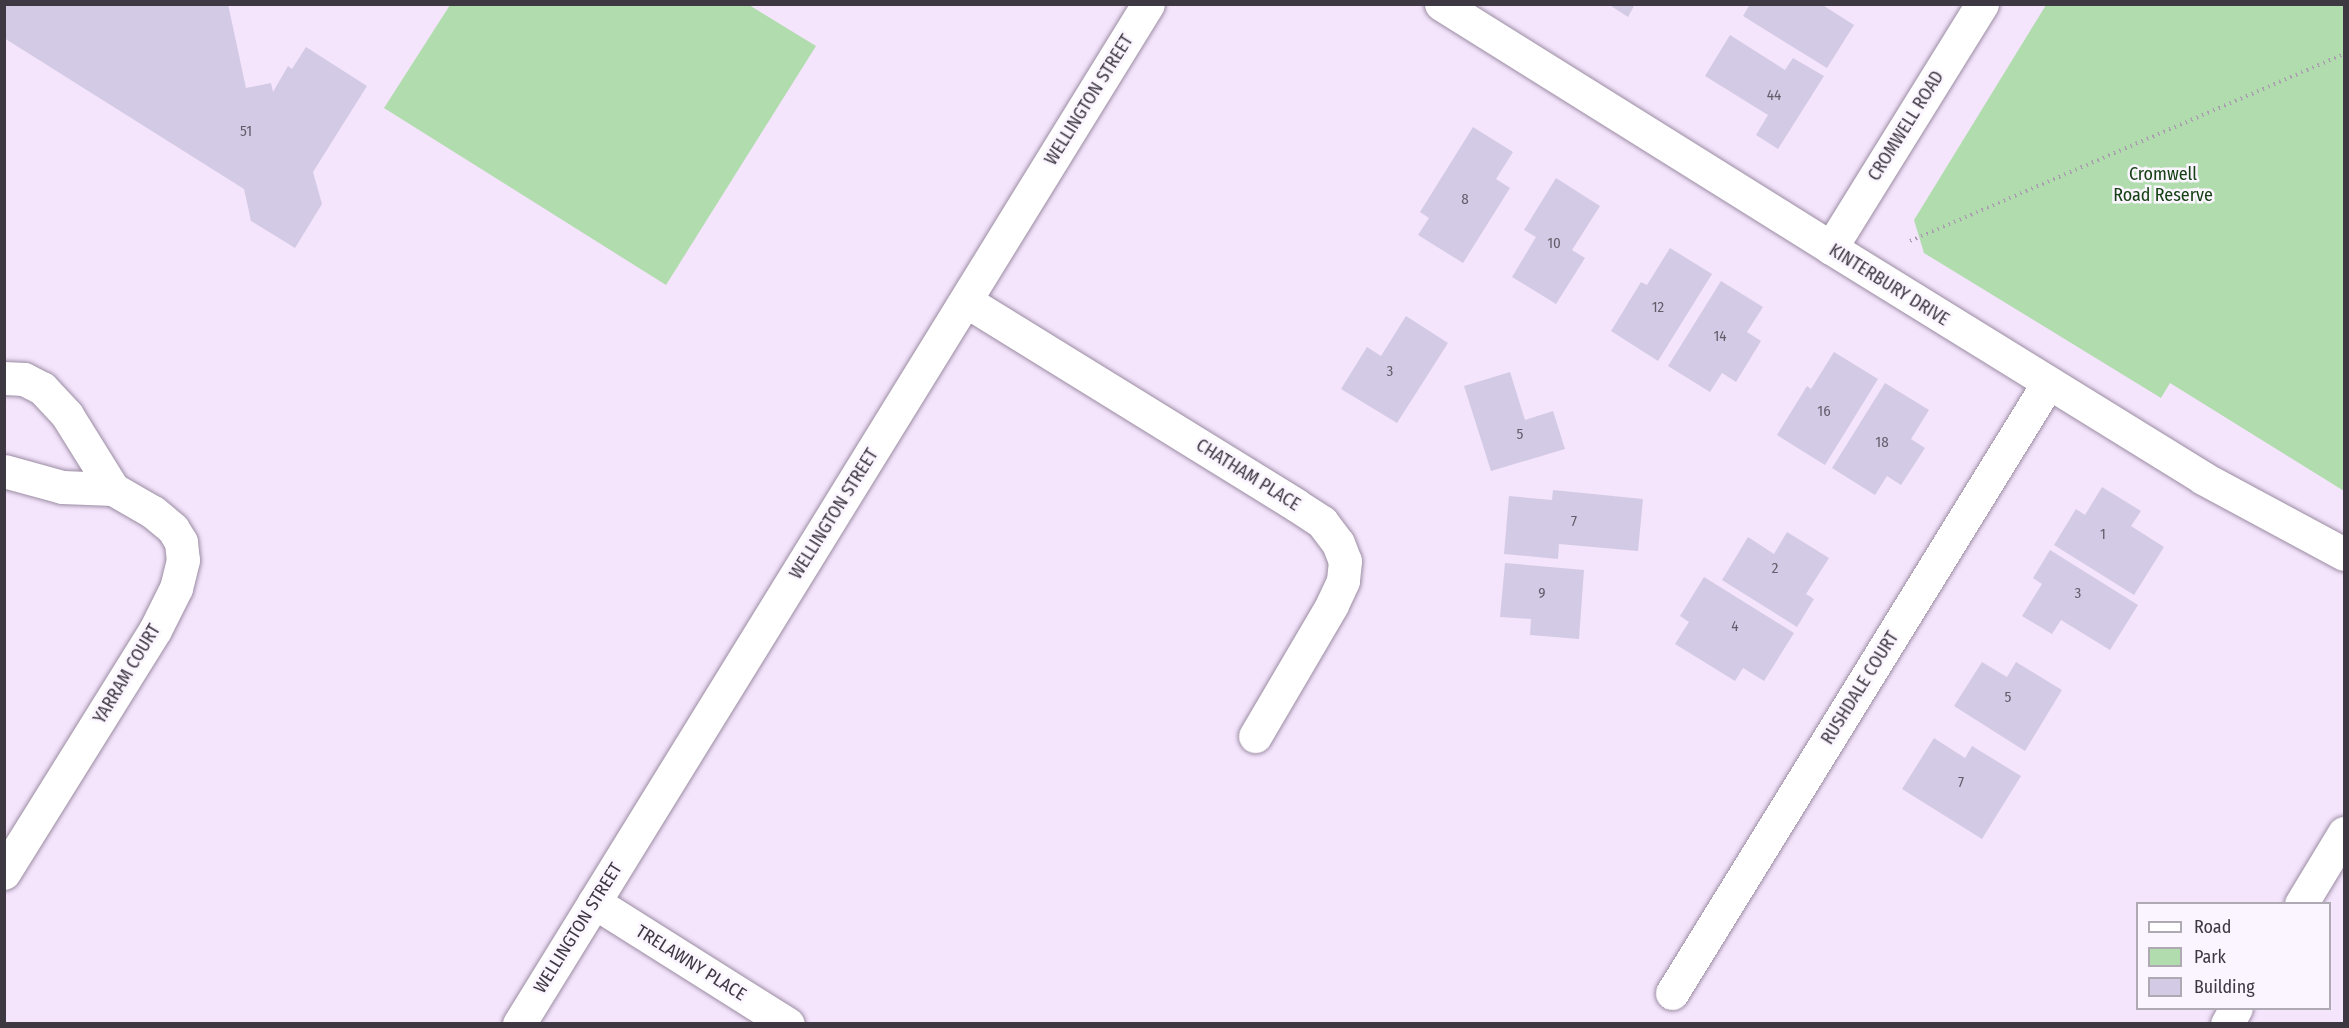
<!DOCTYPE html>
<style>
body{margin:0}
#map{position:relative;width:2349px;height:1028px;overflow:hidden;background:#f4e4fc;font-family:"Fira Sans Condensed",sans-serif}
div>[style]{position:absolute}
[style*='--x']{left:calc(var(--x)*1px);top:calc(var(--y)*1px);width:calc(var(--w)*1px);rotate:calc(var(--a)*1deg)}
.green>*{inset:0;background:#b1dcae}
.building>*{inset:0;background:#d3cbe5}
.path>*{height:4px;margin-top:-2px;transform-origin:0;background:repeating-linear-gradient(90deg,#aa9eb0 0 1.5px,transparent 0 6px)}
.roads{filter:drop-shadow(0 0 2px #9a8ca2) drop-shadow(0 0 2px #9a8ca2)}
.minor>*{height:33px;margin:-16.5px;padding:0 16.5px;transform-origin:16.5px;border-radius:16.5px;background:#fff}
.tertiary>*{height:33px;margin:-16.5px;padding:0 16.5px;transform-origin:16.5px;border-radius:16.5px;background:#fff}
span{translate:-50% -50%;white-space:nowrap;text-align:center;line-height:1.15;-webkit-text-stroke:5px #fbf5ff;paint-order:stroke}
.number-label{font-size:15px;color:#635d6b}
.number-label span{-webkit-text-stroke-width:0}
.street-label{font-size:18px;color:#3e3842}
.park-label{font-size:18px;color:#164114}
.frame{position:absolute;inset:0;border:6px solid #3e3842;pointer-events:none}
.legend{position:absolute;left:2136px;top:902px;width:195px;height:108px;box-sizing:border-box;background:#fbf5ff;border:2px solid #afa9b3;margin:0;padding:8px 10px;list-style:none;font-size:18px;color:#3e3842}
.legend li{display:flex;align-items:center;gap:12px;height:30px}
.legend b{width:30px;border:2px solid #afa9b3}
</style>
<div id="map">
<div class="green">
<i style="clip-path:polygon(450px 5px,749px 5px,816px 46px,666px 285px,384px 108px)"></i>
<i style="clip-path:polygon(2046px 5px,2344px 5px,2344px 491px,2170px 383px,2161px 398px,1924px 253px,1914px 220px)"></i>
</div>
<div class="building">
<i style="clip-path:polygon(4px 4px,228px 4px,246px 88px,271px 83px,273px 92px,288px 66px,292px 69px,306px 47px,367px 86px,313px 172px,322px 204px,295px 248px,251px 221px,244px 189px,4px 38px)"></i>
<i style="clip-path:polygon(1608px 4px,1635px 4px,1628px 17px)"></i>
<i style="clip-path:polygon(1750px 4px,1821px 4px,1854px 25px,1827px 68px,1743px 16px)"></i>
<i style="clip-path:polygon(1730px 35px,1785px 70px,1793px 58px,1824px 76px,1778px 149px,1756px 135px,1768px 115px,1705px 76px)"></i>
<i style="clip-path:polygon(1473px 127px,1513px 152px,1496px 179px,1510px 188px,1463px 263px,1418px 235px,1429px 218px,1420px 212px)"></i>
<i style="clip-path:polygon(1556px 178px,1600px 206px,1572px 250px,1585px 258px,1556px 304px,1512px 277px,1536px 237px,1524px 230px)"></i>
<i style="clip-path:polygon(1670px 248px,1712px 274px,1658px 361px,1611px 331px,1641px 282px,1647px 285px)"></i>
<i style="clip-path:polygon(1721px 281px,1763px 307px,1747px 332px,1761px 341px,1736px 382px,1722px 373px,1710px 392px,1668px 366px)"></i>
<i style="clip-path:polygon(1406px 316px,1448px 343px,1397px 423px,1341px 389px,1367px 347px,1381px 356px)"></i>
<i style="clip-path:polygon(1834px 352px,1878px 379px,1825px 465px,1777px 435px,1807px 386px,1811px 389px)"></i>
<i style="clip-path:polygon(1510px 372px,1525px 420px,1553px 411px,1565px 449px,1491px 471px,1464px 386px)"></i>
<i style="clip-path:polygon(1885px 383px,1929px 410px,1911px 439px,1925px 448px,1901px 485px,1887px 476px,1875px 495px,1832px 468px)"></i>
<i style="clip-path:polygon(2102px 487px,2141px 511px,2131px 526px,2164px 547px,2134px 595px,2054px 545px,2076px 509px,2085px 515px)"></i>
<i style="clip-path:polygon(1553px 490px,1643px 499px,1638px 551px,1559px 544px,1558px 559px,1504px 554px,1509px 496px,1552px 500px)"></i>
<i style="clip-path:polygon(1787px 532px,1829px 558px,1806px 594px,1814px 599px,1797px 627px,1722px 580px,1748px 537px,1774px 554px)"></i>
<i style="clip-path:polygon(2050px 550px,2138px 605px,2110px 650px,2061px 620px,2052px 634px,2022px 616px,2042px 584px,2033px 578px)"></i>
<i style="clip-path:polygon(1505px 563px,1584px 570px,1579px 639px,1530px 635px,1531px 619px,1500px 617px)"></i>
<i style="clip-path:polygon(1704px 577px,1794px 633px,1764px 681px,1743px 668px,1735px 681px,1675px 644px,1689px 622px,1680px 616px)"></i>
<i style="clip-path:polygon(1982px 662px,2007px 677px,2016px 662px,2062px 690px,2025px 751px,1954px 706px)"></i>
<i style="clip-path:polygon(1934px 738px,1965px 758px,1972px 746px,2021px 776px,1982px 839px,1902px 789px)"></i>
</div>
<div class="path">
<i style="--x:1910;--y:241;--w:473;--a:-23.3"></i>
</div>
<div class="roads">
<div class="minor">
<i style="--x:1441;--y:4;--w:460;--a:32"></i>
<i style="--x:966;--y:301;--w:388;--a:31.7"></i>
<i style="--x:1296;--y:505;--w:31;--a:33"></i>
<i style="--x:1322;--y:522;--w:26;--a:53"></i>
<i style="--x:1338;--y:543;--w:19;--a:69"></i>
<i style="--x:1345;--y:561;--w:20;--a:96"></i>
<i style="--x:1343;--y:581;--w:26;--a:115"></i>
<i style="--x:1332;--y:605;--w:152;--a:120.4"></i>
<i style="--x:4;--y:378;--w:20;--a:3"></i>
<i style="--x:24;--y:379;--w:20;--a:27"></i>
<i style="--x:42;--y:388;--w:37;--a:47"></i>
<i style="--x:67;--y:415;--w:87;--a:58.1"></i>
<i style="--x:113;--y:489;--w:46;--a:29.9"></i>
<i style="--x:153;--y:512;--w:26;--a:40"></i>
<i style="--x:173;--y:529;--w:15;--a:58"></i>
<i style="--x:181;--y:542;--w:18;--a:84"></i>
<i style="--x:183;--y:560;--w:29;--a:104"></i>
<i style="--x:176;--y:588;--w:47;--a:116.6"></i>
<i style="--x:155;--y:630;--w:286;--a:121.9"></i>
<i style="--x:4;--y:471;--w:60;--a:15.4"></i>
<i style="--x:62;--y:487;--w:51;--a:2.2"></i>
<i style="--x:594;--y:902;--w:229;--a:32.2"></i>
<i style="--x:1672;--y:993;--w:717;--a:-58.35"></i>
<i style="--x:519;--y:1024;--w:1198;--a:-58.34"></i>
</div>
<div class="tertiary">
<i style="--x:1982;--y:4;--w:287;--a:121.8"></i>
<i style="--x:1831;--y:248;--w:437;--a:31.7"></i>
<i style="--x:2203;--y:478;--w:160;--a:28.3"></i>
<i style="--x:2301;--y:904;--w:83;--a:-58.8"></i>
<i style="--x:2227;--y:1024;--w:18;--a:-61"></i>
</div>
</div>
<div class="number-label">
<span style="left:1774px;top:96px">44</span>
<span style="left:246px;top:132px">51</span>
<span style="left:1465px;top:200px">8</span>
<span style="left:1554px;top:244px">10</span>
<span style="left:1658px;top:308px">12</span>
<span style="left:1720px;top:337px">14</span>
<span style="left:1390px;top:372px">3</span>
<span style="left:1824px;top:412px">16</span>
<span style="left:1520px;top:435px">5</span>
<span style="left:1882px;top:443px">18</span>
<span style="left:1574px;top:522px">7</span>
<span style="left:2103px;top:535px">1</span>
<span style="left:1775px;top:569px">2</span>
<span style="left:1542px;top:594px">9</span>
<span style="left:2078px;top:594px">3</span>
<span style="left:1735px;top:627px">4</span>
<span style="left:2008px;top:698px">5</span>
<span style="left:1961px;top:783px">7</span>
</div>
<div class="street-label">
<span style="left:1089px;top:100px;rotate:-58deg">WELLINGTON STREET</span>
<span style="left:1906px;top:126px;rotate:-58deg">CROMWELL ROAD</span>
<span style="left:1889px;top:285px;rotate:32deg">KINTERBURY DRIVE</span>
<span style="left:1248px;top:475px;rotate:32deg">CHATHAM PLACE</span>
<span style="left:834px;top:514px;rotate:-58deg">WELLINGTON STREET</span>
<span style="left:127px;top:674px;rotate:-59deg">YARRAM COURT</span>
<span style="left:1860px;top:688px;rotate:-58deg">RUSHDALE COURT</span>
<span style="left:578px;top:928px;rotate:-58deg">WELLINGTON STREET</span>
<span style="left:691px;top:963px;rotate:32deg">TRELAWNY PLACE</span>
</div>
<div class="park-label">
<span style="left:2163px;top:185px">Cromwell<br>Road Reserve</span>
</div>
<div class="frame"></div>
<ul class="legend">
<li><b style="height:8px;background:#fff"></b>Road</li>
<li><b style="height:16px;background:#b1dcae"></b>Park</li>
<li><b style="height:16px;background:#d3cbe5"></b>Building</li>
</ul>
</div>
